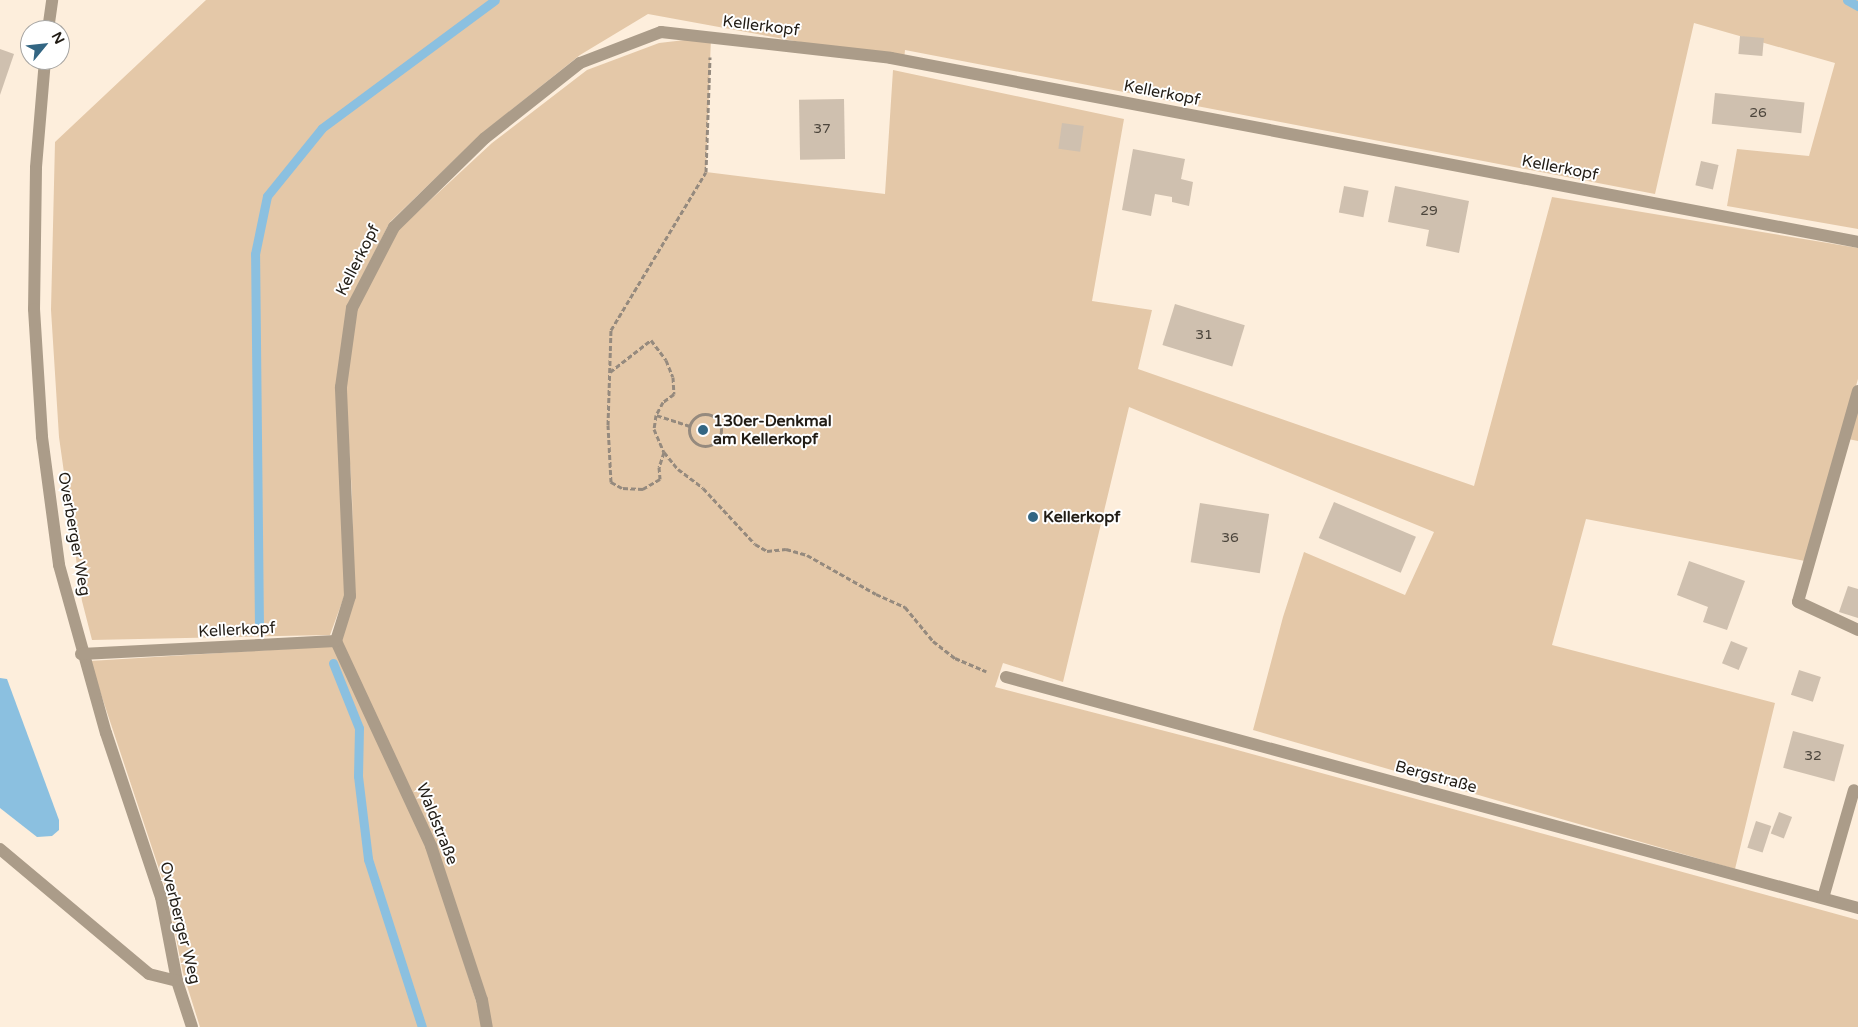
<!DOCTYPE html>
<meta charset="utf-8">
<style>
body{margin:0}
#map{position:relative;width:1858px;height:1027px;overflow:hidden;background:#fdeedc;font-family:"Varela Round",sans-serif}
div>[style]{position:absolute}
[style*='--x']{left:calc(var(--x)*1px);top:calc(var(--y)*1px);width:calc(var(--w)*1px);rotate:calc(var(--a)*1deg)}
.green>*{inset:0;background:#e4c8a8}
.water>*{inset:0;background:#8bc0e0}
.stream>*{height:9px;margin:-4.5px;padding:0 4.5px;transform-origin:4.5px;border-radius:4.5px;background:#8bc0e0}
.building>*{inset:0;background:#cfc0af;transform-origin:0 0}
.path>*{height:3px;margin-top:-1.5px;transform-origin:0;background:repeating-linear-gradient(90deg,#958a7e 0 5px,transparent 0 7.5px)}
.path>.ring{margin:-1.5px;padding:0;box-sizing:content-box;background:none;border:3px solid #958a7e;border-radius:50%}
.minor>*{height:12px;margin:-6px;padding:0 6px;transform-origin:6px;border-radius:6px;background:#ab9c89}
.dots>*{width:14px;height:14px;translate:-50% -50%;box-sizing:border-box;border:2px solid #fff;border-radius:50%}
span{translate:-50% -50%;white-space:nowrap;text-align:center;line-height:1.15;-webkit-text-stroke:4px #fff;paint-order:stroke}
.number-label{font-size:14px;color:#4c453c}
.number-label span{-webkit-text-stroke-width:0}
.street-label{font-size:16px;color:#211c15}
.poi-label{font-size:16px;color:#211c15;font-weight:700}
.left{translate:0 -50%;text-align:left}
.north{position:absolute;left:20px;top:20px;width:50px;height:50px;box-sizing:border-box;background:#fff;border:1px solid #a6a4a1;border-radius:50%;rotate:62deg;font-size:14px;font-weight:700;line-height:20px;text-align:center;color:#211c15}
.north::after{content:'';display:block;margin:auto;width:18px;height:22px;background:#336683;clip-path:polygon(50% 0,100% 100%,50% 72%,0 100%)}
</style>
<div id="map">
<div class="green">
<i style="clip-path:polygon(206px 0,1858px 0,1858px 229px,1727px 206px,1737px 149px,1809px 156px,1835px 63px,1694px 23px,1655px 194px,905px 50px,904px 61px,648px 14px,580px 55px,480px 135px,390px 222px,347px 306px,345px 594px,330px 635px,92px 640px,82px 601px,59px 437px,51px 310px,55px 142px)"></i>
<i style="clip-path:polygon(711px 37px,706px 172px,885px 194px,893px 70px,1124px 119px,1092px 301px,1152px 310px,1138px 369px,1474px 486px,1552px 197px,1858px 248px,1858px 379px,1805px 561px,1586px 519px,1552px 645px,1775px 703px,1735px 869px,1253px 730px,1283px 617px,1304px 552px,1405px 595px,1434px 532px,1129px 407px,1063px 682px,1003px 663px,995px 687px,1219px 745px,1858px 920px,1858px 1027px,491px 1027px,435px 844px,341px 643px,354px 598px,352px 494px,345px 386px,355px 309px,398px 230px,492px 143px,587px 70px,659px 43px)"></i>
<i style="clip-path:polygon(1858px 403px,1858px 441px,1848px 439px)"></i>
<i style="clip-path:polygon(334px 646px,428px 847px,484px 1027px,200px 1027px,183px 973px,167px 893px,90px 661px)"></i>
</div>
<div class="water">
<i style="clip-path:polygon(0 678px,7px 679px,59px 820px,59px 830px,52px 836px,37px 837px,0 808px)"></i>
</div>
<div class="stream">
<i style="--x:1847;--y:0;--w:13;--a:29"></i>
<i style="--x:259;--y:628;--w:374;--a:-90.6"></i>
<i style="--x:255;--y:254;--w:59;--a:-78.3"></i>
<i style="--x:267;--y:196;--w:87;--a:-51"></i>
<i style="--x:322;--y:128;--w:215;--a:-36.5"></i>
<i style="--x:333;--y:663;--w:70;--a:68.2"></i>
<i style="--x:359;--y:728;--w:48;--a:91.2"></i>
<i style="--x:358;--y:776;--w:84;--a:83.1"></i>
<i style="--x:368;--y:859;--w:176;--a:72.2"></i>
</div>
<div class="building">
<i style="left:1740px;top:36px;width:24px;height:18px;rotate:5deg"></i>
<i style="clip-path:polygon(0 49px,14px 54px,0 95px)"></i>
<i style="left:1715px;top:93px;width:90px;height:31px;rotate:6deg"></i>
<i style="left:844px;top:99px;width:60px;height:45px;rotate:89deg"></i>
<i style="left:1062px;top:123px;width:22px;height:26px;rotate:8deg"></i>
<i style="clip-path:polygon(1133px 149px,1185px 159px,1181px 179px,1193px 182px,1189px 206px,1172px 202px,1172px 197px,1155px 194px,1151px 216px,1122px 210px)"></i>
<i style="left:1701px;top:161px;width:18px;height:25px;rotate:13deg"></i>
<i style="left:1344px;top:186px;width:25px;height:27px;rotate:11deg"></i>
<i style="clip-path:polygon(1395px 186px,1469px 201px,1459px 253px,1426px 246px,1429px 230px,1388px 222px)"></i>
<i style="left:1175px;top:304px;width:73px;height:43px;rotate:17deg"></i>
<i style="left:1334px;top:502px;width:89px;height:39px;rotate:23deg"></i>
<i style="left:1200px;top:503px;width:70px;height:60px;rotate:9deg"></i>
<i style="clip-path:polygon(1689px 561px,1745px 581px,1727px 630px,1703px 622px,1708px 607px,1677px 595px)"></i>
<i style="clip-path:polygon(1848px 586px,1858px 589px,1858px 618px,1839px 612px)"></i>
<i style="left:1731px;top:641px;width:18px;height:24px;rotate:22deg"></i>
<i style="left:1799px;top:670px;width:23px;height:26px;rotate:18deg"></i>
<i style="left:1793px;top:731px;width:53px;height:38px;rotate:15deg"></i>
<i style="left:1779px;top:812px;width:14px;height:23px;rotate:21deg"></i>
<i style="left:1756px;top:821px;width:16px;height:28px;rotate:18deg"></i>
</div>
<div class="path">
<i style="--x:610;--y:372;--w:52;--a:-38"></i>
<i style="--x:651;--y:340;--w:25;--a:53"></i>
<i style="--x:666;--y:360;--w:18;--a:68"></i>
<i style="--x:673;--y:377;--w:17;--a:87"></i>
<i style="--x:674;--y:394;--w:14;--a:144"></i>
<i style="--x:663;--y:402;--w:15;--a:118"></i>
<i class="ring" style="left:689px;top:414px;width:29px;height:29px"></i>
<i style="--x:690;--y:426;--w:36;--a:-162"></i>
<i style="--x:656;--y:415;--w:14;--a:98"></i>
<i style="--x:654;--y:429;--w:25;--a:67"></i>
<i style="--x:664;--y:452;--w:16;--a:108"></i>
<i style="--x:659;--y:467;--w:12;--a:85"></i>
<i style="--x:660;--y:479;--w:20;--a:150"></i>
<i style="--x:643;--y:489;--w:21;--a:-177"></i>
<i style="--x:622;--y:488;--w:13;--a:-151"></i>
<i style="--x:611;--y:482;--w:57;--a:-93"></i>
<i style="--x:608;--y:425;--w:95;--a:-88.2"></i>
<i style="--x:611;--y:330;--w:184;--a:-59"></i>
<i style="--x:706;--y:172;--w:115;--a:-88"></i>
<i style="--x:664;--y:452;--w:22;--a:51"></i>
<i style="--x:678;--y:469;--w:31;--a:37"></i>
<i style="--x:703;--y:488;--w:76;--a:47.1"></i>
<i style="--x:755;--y:544;--w:14;--a:30"></i>
<i style="--x:767;--y:551;--w:19;--a:-6"></i>
<i style="--x:786;--y:549;--w:22;--a:16"></i>
<i style="--x:807;--y:555;--w:79;--a:29.5"></i>
<i style="--x:876;--y:594;--w:32;--a:24"></i>
<i style="--x:905;--y:607;--w:44;--a:50.5"></i>
<i style="--x:933;--y:641;--w:28;--a:38"></i>
<i style="--x:955;--y:658;--w:34;--a:23"></i>
</div>
<div class="minor">
<i style="--x:48;--y:30;--w:30;--a:-82"></i>
<i style="--x:45;--y:60;--w:108;--a:94.8"></i>
<i style="--x:36;--y:168;--w:141;--a:90.8"></i>
<i style="--x:34;--y:309;--w:128;--a:86.4"></i>
<i style="--x:42;--y:437;--w:129;--a:82.4"></i>
<i style="--x:59;--y:565;--w:174;--a:74.4"></i>
<i style="--x:106;--y:733;--w:173;--a:71.5"></i>
<i style="--x:161;--y:897;--w:86;--a:79.2"></i>
<i style="--x:177;--y:981;--w:48;--a:71.9"></i>
<i style="--x:1858;--y:391;--w:219;--a:105.9"></i>
<i style="--x:1798;--y:602;--w:66;--a:25"></i>
<i style="--x:336;--y:641;--w:226;--a:65.1"></i>
<i style="--x:431;--y:846;--w:162;--a:71.7"></i>
<i style="--x:482;--y:1000;--w:27;--a:80"></i>
<i style="--x:81;--y:654;--w:255;--a:-2.9"></i>
<i style="--x:336;--y:641;--w:47;--a:-72.7"></i>
<i style="--x:350;--y:596;--w:209;--a:-92.5"></i>
<i style="--x:341;--y:387;--w:80;--a:-82.1"></i>
<i style="--x:352;--y:308;--w:91;--a:-62.6"></i>
<i style="--x:394;--y:227;--w:127;--a:-44.4"></i>
<i style="--x:485;--y:138;--w:121;--a:-38.3"></i>
<i style="--x:580;--y:63;--w:87;--a:-20.9"></i>
<i style="--x:661;--y:32;--w:231;--a:6.4"></i>
<i style="--x:891;--y:58;--w:984;--a:10.77"></i>
<i style="--x:1006;--y:677;--w:883;--a:15.17"></i>
<i style="--x:0;--y:849;--w:194;--a:40"></i>
<i style="--x:149;--y:974;--w:29;--a:14"></i>
<i style="--x:1823;--y:898;--w:112;--a:-74"></i>
</div>
<div class="dots">
<i style="left:703px;top:430px;background:#336683"></i>
<i style="left:1033px;top:517px;background:#336683"></i>
</div>
<div class="number-label">
<span style="left:1758px;top:113px">26</span>
<span style="left:822px;top:129px">37</span>
<span style="left:1429px;top:211px">29</span>
<span style="left:1204px;top:335px">31</span>
<span style="left:1230px;top:538px">36</span>
<span style="left:1813px;top:756px">32</span>
</div>
<div class="street-label">
<span style="left:761px;top:26px;rotate:7deg">Kellerkopf</span>
<span style="left:1162px;top:93px;rotate:11deg">Kellerkopf</span>
<span style="left:1560px;top:168px;rotate:11deg">Kellerkopf</span>
<span style="left:358px;top:260px;rotate:-63deg">Kellerkopf</span>
<span style="left:74px;top:534px;rotate:80deg">Overberger Weg</span>
<span style="left:237px;top:630px;rotate:-3deg">Kellerkopf</span>
<span style="left:1436px;top:777px;rotate:15deg">Bergstraße</span>
<span style="left:437px;top:824px;rotate:68deg">Waldstraße</span>
<span style="left:180px;top:923px;rotate:76deg">Overberger Weg</span>
</div>
<div class="poi-label">
<span class="left" style="left:713px;top:430px">130er-Denkmal<br>am Kellerkopf</span>
<span class="left" style="left:1043px;top:517px">Kellerkopf</span>
</div>
<div class="north">N</div>
</div>
